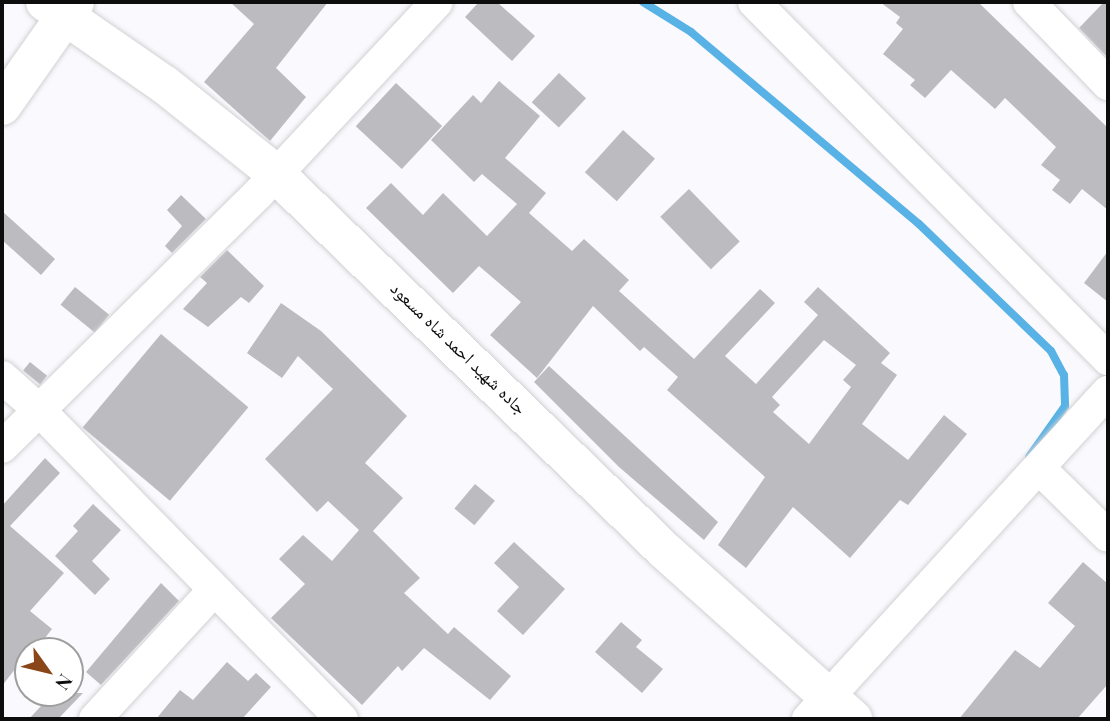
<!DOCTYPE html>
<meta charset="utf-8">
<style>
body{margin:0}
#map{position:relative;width:1110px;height:721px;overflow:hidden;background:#faf9fd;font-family:"Playfair Display","Noto Naskh Arabic",serif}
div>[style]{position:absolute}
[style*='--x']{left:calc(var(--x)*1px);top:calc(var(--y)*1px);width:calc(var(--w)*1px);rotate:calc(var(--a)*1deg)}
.stream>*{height:8px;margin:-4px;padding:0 4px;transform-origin:4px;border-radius:4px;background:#58b2e5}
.building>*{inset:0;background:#bcbcc0;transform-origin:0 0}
.roads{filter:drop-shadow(0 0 2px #d1d1d4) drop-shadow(0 0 2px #d1d1d4)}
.street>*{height:32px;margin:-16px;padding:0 16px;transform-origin:16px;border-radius:16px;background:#fff}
.secondary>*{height:38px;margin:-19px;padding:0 19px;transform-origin:19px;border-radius:19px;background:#fff}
span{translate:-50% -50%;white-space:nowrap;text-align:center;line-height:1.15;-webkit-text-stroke:6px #fff;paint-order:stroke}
.street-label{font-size:18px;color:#0d0d0e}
.frame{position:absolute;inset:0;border:4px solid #0d0d0e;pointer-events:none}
.north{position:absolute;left:14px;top:637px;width:70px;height:70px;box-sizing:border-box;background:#fff;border:2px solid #9e9e9f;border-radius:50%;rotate:124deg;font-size:19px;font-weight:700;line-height:28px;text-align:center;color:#0d0d0e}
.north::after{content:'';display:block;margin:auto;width:24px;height:32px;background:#8a4619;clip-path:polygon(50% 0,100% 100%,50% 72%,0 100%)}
</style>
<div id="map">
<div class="stream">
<i style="--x:643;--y:2;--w:57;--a:32"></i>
<i style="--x:691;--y:32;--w:298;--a:40.1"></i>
<i style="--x:919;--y:224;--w:183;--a:43.9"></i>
<i style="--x:1051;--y:351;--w:27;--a:62"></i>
<i style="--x:1064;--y:375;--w:31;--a:88"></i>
<i style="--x:1065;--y:406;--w:62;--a:125.2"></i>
</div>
<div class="building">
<i style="clip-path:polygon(230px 2px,328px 2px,276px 68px,306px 97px,270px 141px,204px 82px,254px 24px)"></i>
<i style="clip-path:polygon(479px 2px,497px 2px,535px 36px,512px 61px,465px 17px)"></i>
<i style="clip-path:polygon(880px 2px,978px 2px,1108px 128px,1108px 210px,1082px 189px,1070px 204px,1052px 190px,1060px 180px,1041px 165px,1056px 147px,1005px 98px,995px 109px,951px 70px,925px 98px,910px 85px,915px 80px,883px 54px,903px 29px,896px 23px,900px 17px)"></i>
<i style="clip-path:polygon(1104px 2px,1108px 2px,1108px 58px,1079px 28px)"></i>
<i style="left:559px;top:73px;width:37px;height:40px;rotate:43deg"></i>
<i style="clip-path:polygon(evenodd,499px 81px,540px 116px,505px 158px,546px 193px,529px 213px,572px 251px,584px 239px,629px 280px,619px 291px,694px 359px,760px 289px,775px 303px,725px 356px,756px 384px,818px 315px,804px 302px,818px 287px,890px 353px,881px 363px,897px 375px,862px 424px,908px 460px,944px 415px,967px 434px,908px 505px,900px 500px,850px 558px,793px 507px,746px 568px,718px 545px,765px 477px,667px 390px,678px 377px,644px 347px,640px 351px,593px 306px,537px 378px,490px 335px,521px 302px,479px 266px,453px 293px,366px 208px,391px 183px,423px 215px,443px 193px,487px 236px,517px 204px,482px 174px,474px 182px,431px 140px,473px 95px,481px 103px,499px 81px,824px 340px,856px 365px,843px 380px,851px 387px,809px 444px,773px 412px,780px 405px,772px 397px,824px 340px)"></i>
<i style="left:396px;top:83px;width:63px;height:59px;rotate:43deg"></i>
<i style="left:623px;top:130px;width:43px;height:57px;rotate:42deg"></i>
<i style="left:689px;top:189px;width:73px;height:40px;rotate:46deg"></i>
<i style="clip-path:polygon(181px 195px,206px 219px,172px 253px,165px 246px,182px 226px,167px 210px)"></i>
<i style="clip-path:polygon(2px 211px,55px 259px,41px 275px,2px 240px)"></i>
<i style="clip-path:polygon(227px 250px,264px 286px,249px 303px,241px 297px,208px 327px,183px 309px,207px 283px,200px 277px)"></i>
<i style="clip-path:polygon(1108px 251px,1108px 302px,1084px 283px)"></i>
<i style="left:75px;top:287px;width:44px;height:23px;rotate:39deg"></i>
<i style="clip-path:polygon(281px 303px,321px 331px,407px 416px,365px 463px,403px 498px,373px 531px,420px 578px,404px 593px,448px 634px,454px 627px,511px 676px,490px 700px,424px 648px,402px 671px,398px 666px,362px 705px,271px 618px,305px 584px,279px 559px,303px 535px,332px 561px,359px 530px,328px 501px,317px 512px,265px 459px,333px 389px,298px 356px,282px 378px,247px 353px)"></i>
<i style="left:161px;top:334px;width:114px;height:122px;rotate:40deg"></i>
<i style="left:30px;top:362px;width:22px;height:11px;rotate:39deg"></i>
<i style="clip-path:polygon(549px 366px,718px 522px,704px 540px,619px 467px,534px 382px)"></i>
<i style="clip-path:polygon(45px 458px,60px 473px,10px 526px,64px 573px,30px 611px,52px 629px,41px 643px,35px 643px,2px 686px,2px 506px)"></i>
<i style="left:475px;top:484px;width:26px;height:32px;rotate:40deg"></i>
<i style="clip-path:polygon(93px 504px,121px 530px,92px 561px,110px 579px,95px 595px,55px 556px,78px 531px,73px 526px)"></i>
<i style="clip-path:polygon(514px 542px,565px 589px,523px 635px,497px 611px,519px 587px,494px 563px)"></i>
<i style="clip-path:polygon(1083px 562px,1108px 584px,1108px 684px,1077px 719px,959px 719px,1015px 650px,1040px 668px,1075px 626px,1048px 603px)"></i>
<i style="clip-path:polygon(161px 583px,179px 601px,101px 685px,86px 672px)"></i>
<i style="clip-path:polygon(621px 622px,642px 640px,636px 647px,663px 669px,642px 693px,595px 652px)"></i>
<i style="clip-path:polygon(227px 662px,248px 681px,256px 673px,271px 687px,242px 719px,156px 719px,180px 690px,193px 700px)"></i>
<i style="clip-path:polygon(53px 693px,83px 693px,58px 719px,29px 719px)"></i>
</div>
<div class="roads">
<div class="street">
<i style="--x:754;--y:2;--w:503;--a:45.24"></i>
<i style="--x:1029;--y:2;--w:114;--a:46.1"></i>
<i style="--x:2;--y:377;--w:50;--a:41.7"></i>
<i style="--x:39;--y:410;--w:433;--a:45.6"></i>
<i style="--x:2;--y:447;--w:360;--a:-44.7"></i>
<i style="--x:258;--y:194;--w:262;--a:-47"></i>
<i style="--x:1040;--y:469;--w:95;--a:44.6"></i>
<i style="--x:95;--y:719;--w:176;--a:-47.3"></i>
<i style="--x:808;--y:719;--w:444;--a:-47.5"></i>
</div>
<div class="secondary">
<i style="--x:45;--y:2;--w:146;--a:34.7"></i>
<i style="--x:165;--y:85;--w:139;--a:38.6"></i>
<i style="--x:274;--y:172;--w:543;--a:44.1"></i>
<i style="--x:664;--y:550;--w:254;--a:41.8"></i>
<i style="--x:2;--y:106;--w:127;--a:-54.9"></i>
</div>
</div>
<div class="street-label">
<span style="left:459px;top:348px;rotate:44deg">جاده شهيد احمد شاه مسعود</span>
</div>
<div class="frame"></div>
<div class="north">N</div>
</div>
